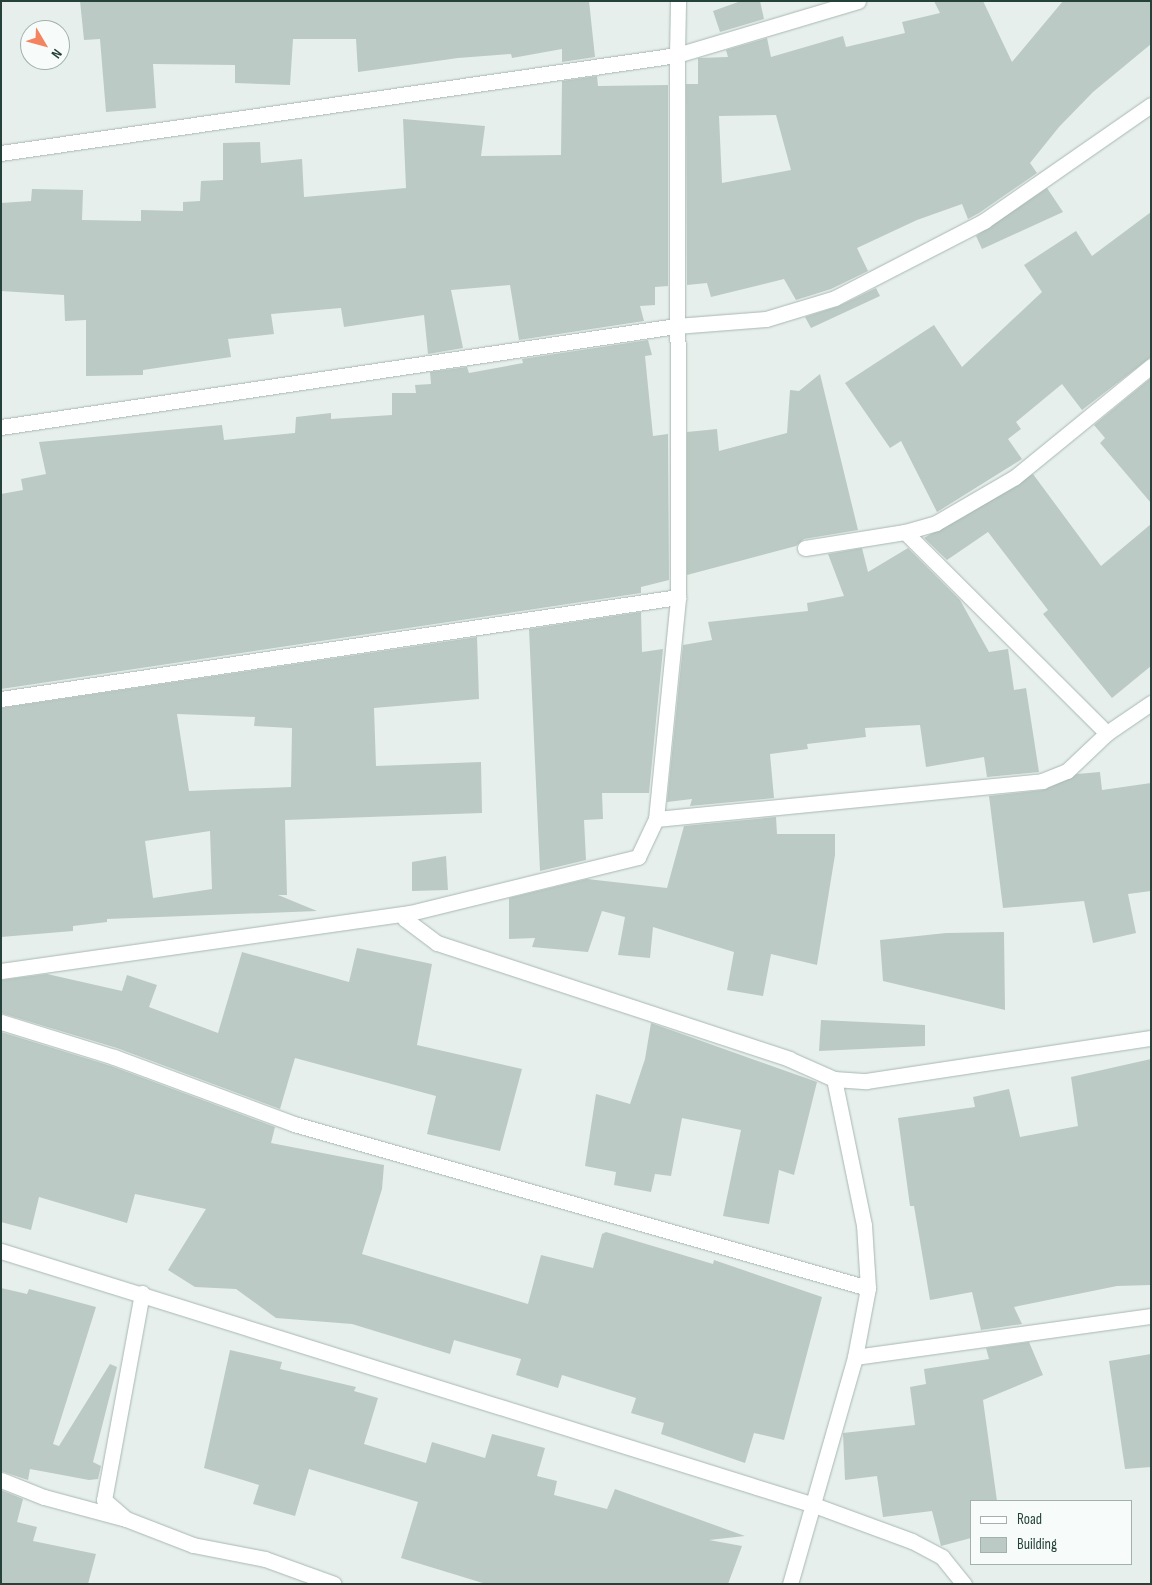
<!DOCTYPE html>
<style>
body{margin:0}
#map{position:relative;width:1152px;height:1585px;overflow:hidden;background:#e6efeb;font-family:"Sofia Sans Condensed",sans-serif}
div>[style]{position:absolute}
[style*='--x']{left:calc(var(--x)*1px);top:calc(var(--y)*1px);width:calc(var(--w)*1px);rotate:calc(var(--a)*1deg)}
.building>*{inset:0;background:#bbcac4}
.roads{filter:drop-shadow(0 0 1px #a8b8b2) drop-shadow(0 0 1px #a8b8b2)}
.minor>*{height:15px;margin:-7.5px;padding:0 7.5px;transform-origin:7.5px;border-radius:7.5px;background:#fff}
span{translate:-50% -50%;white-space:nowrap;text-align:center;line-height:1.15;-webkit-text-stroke:5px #f7fbf9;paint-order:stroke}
.frame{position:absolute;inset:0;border:2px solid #24423a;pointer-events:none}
.legend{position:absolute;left:970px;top:1500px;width:162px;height:65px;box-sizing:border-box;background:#f7fbf9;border:1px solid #a3b1ad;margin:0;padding:6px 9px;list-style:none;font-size:15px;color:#24423a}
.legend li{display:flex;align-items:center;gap:10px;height:25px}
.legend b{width:25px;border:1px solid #a3b1ad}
.north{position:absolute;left:20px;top:20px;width:50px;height:50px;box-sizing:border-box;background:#f7fbf9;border:1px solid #a3b1ad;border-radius:50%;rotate:127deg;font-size:14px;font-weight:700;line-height:20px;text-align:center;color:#24423a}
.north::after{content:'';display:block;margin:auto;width:18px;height:22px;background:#f4845f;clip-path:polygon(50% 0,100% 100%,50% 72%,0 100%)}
</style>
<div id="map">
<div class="building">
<i style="clip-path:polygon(80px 1px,589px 1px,595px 57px,562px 62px,562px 49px,512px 58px,511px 54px,458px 58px,358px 72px,356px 39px,293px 39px,290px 85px,235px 83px,235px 65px,153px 64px,156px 108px,106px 112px,100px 39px,84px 40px)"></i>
<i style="clip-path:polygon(741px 1px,760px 1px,764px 19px,720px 32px,713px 11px)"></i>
<i style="clip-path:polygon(evenodd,934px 1px,983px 1px,1012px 62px,1063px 1px,1151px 1px,1151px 44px,1093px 92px,1059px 127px,1030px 163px,1037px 173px,979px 213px,968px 219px,962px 204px,917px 220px,857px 248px,868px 271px,831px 289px,796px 300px,784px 279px,711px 297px,707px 283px,687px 285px,686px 84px,698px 84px,698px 58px,728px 57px,726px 50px,767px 38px,771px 57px,843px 36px,846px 47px,905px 33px,902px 22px,940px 13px,934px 1px,776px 115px,791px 170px,722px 183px,719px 116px,776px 115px)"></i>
<i style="clip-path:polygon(597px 76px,598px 86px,668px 85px,668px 286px,655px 287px,655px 305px,640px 306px,644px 321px,519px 340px,510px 285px,451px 290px,463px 348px,428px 354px,424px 315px,344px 327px,341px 308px,271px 314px,274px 334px,228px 339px,231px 357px,143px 370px,143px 375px,86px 376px,86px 320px,65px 321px,64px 295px,1px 291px,1px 203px,31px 201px,32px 189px,83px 190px,82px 220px,141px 221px,141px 210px,183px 211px,183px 202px,200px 201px,201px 181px,223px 180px,223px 143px,260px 142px,261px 163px,302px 159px,304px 197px,406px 188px,403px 119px,485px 126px,481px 156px,561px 155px,562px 81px)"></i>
<i style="clip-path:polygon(1047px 188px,1063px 212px,982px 249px,976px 236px)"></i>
<i style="clip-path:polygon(1151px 212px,1151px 357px,1082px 410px,1062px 384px,1016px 422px,1021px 429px,1008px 439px,1022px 459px,937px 512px,901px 441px,890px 448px,845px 383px,934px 325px,962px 367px,1042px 292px,1024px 265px,1076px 231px,1092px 256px)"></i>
<i style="clip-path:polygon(876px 288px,880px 296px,811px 328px,805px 317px,839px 306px)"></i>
<i style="clip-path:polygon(648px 340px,652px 355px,645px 356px,653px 436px,668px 434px,669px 580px,641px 587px,641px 593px,1px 689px,1px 494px,23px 490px,21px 479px,46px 474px,39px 442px,222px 425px,224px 440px,295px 433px,296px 417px,331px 413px,331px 419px,392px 415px,392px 393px,416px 393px,415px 385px,431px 384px,430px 372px,467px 367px,469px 373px,523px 363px,522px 359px)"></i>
<i style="clip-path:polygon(820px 374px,858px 530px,804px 539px,796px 546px,687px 575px,687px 432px,717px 429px,719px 451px,787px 433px,790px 390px,799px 391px)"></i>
<i style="clip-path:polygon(1151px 378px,1151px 503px,1100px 443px,1105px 438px,1094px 425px)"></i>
<i style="clip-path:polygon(1033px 474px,1101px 566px,1151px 524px,1151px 666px,1112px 698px,1043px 614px,1048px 610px,988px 532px,947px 560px,924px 538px)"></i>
<i style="clip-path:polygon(862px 548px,868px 572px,908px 548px,960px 600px,989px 652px,1008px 649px,1014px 690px,1026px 688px,1039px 772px,987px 777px,984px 757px,926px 767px,920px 725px,865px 728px,866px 737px,807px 744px,808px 749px,770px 754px,774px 798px,690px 806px,692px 799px,667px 802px,683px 645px,712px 640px,708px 622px,808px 611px,807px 603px,844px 596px,828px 554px)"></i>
<i style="clip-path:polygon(641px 612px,642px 652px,663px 649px,649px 793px,602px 793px,603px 819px,584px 820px,586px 860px,540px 871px,529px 629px)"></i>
<i style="clip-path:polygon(evenodd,477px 637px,479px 699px,374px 708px,376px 766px,481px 762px,482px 813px,285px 820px,287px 895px,278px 895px,317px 911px,107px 919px,107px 922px,73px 926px,73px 931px,1px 937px,1px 708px,477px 637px,177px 714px,255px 717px,254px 726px,292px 728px,291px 787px,189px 791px,177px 714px,477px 637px,210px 831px,212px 889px,153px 898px,145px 841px,210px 831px)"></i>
<i style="clip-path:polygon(1100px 772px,1102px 790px,1151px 783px,1151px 891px,1128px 894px,1136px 933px,1093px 943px,1084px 901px,1003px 908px,989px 796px,1043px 790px,1077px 774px)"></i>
<i style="clip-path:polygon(776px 817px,777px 834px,835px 834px,835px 855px,817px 965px,771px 954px,763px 996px,727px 990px,734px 952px,653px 927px,650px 958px,618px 955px,625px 917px,602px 911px,588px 952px,532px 947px,535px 938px,509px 939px,509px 898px,587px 879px,667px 888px,684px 826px)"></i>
<i style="clip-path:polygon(446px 856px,448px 890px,412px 891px,412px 862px)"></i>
<i style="clip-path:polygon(1004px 932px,1005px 1010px,883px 981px,880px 940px,946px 933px)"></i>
<i style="clip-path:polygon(357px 948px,432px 964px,417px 1045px,522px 1069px,500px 1151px,427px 1134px,436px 1096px,295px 1058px,280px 1109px,117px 1048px,1px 1013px,1px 980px,47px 974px,122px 991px,127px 975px,157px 985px,149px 1007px,218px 1033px,242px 952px,349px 982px)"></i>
<i style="clip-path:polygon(821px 1020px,925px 1025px,925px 1046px,819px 1051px)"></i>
<i style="clip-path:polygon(651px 1023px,817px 1082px,794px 1175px,779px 1170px,769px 1224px,723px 1216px,741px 1130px,682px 1118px,671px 1176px,655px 1174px,651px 1192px,614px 1185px,616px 1172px,585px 1166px,596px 1094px,630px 1104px,645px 1059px)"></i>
<i style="clip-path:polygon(1px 1032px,111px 1066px,275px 1127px,271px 1143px,384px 1165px,382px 1189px,362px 1254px,528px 1304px,541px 1255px,593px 1268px,602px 1234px,606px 1232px,713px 1264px,714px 1260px,822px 1297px,784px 1440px,754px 1433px,745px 1463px,661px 1434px,664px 1423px,631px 1413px,636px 1398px,562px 1375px,558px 1388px,516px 1375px,521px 1359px,454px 1340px,450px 1354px,352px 1324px,276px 1318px,236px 1289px,195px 1287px,168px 1270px,206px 1209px,135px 1194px,127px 1223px,39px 1197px,31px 1230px,1px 1222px)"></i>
<i style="clip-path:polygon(1151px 1059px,1151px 1285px,1117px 1286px,1014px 1307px,1022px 1324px,981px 1330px,972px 1292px,930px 1300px,914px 1206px,910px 1206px,898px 1118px,975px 1107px,973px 1097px,1009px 1089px,1020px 1137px,1078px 1126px,1071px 1077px)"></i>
<i style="clip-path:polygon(1px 1288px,27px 1294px,29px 1289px,96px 1307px,53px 1444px,59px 1446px,110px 1364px,117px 1367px,93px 1462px,101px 1466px,98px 1479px,89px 1480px,30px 1469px,28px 1480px,1px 1471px)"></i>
<i style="clip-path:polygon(1029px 1342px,1043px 1375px,983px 1400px,997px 1501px,971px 1501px,971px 1538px,941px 1546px,932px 1511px,883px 1517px,877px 1476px,845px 1480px,843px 1433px,915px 1425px,910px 1387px,926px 1384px,924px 1369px,989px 1359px,986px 1348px)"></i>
<i style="clip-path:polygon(230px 1350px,282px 1362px,280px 1369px,356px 1387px,354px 1391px,378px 1398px,364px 1444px,426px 1463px,432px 1442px,485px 1458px,492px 1434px,545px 1448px,537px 1476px,557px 1481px,554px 1495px,607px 1509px,615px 1489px,745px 1536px,709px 1540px,742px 1546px,728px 1584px,486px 1584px,401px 1558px,418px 1502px,309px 1469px,295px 1516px,253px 1504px,259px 1485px,204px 1468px)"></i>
<i style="clip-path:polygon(1151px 1354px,1151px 1467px,1125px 1469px,1109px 1361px)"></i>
<i style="clip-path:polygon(1px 1490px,23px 1499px,17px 1522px,37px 1527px,33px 1541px,96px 1554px,88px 1584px,1px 1584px)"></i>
</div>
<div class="roads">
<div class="minor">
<i style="--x:1;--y:153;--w:683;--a:-8.25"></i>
<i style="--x:677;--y:55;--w:54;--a:-88.9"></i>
<i style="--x:1;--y:427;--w:683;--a:-8.51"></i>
<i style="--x:676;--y:326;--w:90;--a:-4.4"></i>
<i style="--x:766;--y:319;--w:72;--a:-16.9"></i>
<i style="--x:835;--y:298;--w:168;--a:-27.3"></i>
<i style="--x:984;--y:221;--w:203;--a:-34.8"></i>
<i style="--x:905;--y:532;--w:285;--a:44.9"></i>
<i style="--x:805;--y:548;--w:101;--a:-9.1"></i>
<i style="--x:905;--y:532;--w:32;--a:-16"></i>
<i style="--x:936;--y:523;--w:91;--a:-30.2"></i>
<i style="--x:1015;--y:477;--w:176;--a:-39.2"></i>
<i style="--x:1;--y:699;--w:685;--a:-8.57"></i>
<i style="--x:656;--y:819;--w:388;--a:-5.6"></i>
<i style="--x:1042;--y:781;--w:27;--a:-22"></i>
<i style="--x:1067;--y:771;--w:55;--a:-43.5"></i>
<i style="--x:1107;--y:733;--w:53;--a:-34.3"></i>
<i style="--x:410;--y:913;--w:8;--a:130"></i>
<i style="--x:405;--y:919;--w:40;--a:37"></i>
<i style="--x:437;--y:943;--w:371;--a:18.2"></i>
<i style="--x:789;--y:1059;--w:49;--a:24"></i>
<i style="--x:834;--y:1079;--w:32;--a:4"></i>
<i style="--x:866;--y:1081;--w:288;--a:-8.6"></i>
<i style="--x:1;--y:971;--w:413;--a:-8.1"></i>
<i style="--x:410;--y:913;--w:235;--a:-13.8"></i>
<i style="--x:638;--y:857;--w:42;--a:-64.7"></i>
<i style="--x:656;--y:819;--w:223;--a:-84.3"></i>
<i style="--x:678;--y:597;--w:542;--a:-90.11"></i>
<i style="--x:677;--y:55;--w:189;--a:-16.6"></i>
<i style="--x:1;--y:1022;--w:118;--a:17.2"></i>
<i style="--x:114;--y:1057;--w:192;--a:20.4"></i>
<i style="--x:294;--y:1124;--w:597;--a:15.95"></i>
<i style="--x:1;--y:1251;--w:852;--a:17.35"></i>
<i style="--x:814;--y:1505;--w:104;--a:20.2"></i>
<i style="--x:912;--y:1541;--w:34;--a:28"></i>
<i style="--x:942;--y:1557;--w:35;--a:51"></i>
<i style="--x:142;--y:1293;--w:210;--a:100.4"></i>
<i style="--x:104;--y:1500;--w:29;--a:41"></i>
<i style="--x:126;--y:1519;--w:72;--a:21.2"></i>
<i style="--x:193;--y:1545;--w:73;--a:11"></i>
<i style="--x:265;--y:1559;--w:73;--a:19.9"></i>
<i style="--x:855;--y:1357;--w:299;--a:-7.9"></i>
<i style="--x:1;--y:1480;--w:46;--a:21.6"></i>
<i style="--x:44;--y:1497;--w:81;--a:15.1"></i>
<i style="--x:790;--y:1584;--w:236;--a:-74"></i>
<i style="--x:855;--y:1357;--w:70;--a:-79.3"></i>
<i style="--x:868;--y:1288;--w:63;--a:-93.6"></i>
<i style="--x:864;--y:1225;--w:149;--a:-101.6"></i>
</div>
</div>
<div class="frame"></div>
<ul class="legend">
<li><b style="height:6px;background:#fff"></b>Road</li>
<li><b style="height:14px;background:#bbcac4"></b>Building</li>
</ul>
<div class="north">N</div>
</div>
